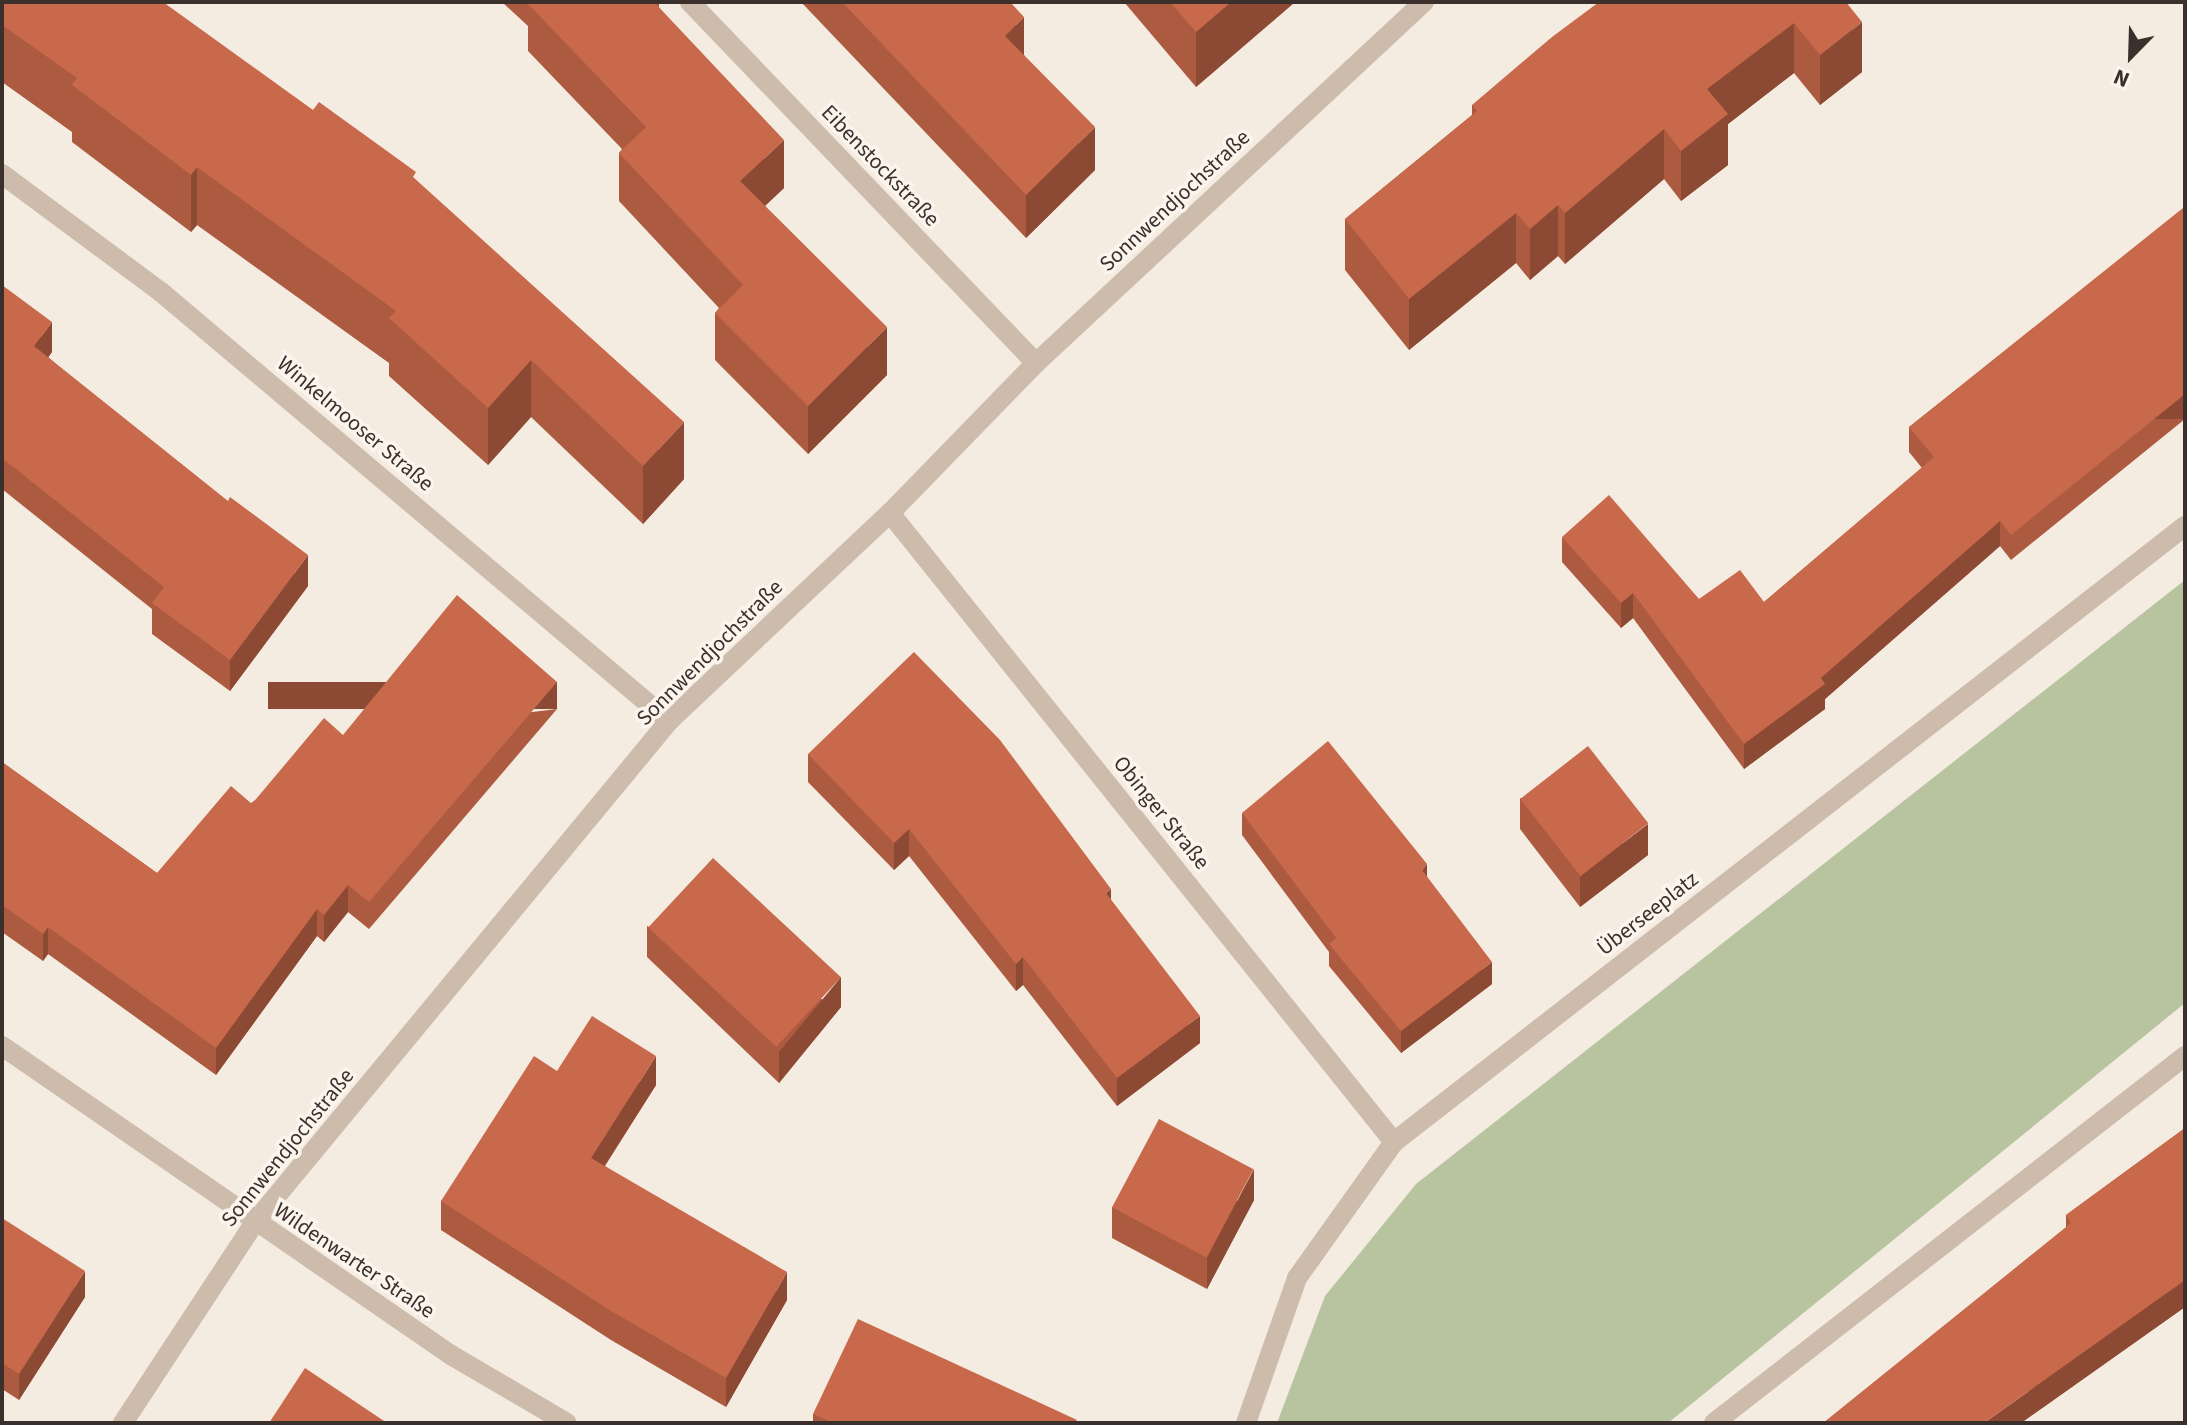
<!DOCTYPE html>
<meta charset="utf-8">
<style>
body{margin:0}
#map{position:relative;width:2187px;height:1425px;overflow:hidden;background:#f4ebe1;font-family:"Source Sans 3",sans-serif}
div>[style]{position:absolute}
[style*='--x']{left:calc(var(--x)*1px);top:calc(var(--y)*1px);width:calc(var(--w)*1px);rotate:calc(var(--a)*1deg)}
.green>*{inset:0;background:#b8c4a0}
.minor>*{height:20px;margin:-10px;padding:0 10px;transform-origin:10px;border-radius:10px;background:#cdbbac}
.wall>*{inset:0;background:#ac5a40}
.shaded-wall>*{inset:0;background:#8c4a34;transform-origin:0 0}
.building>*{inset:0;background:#c8694b;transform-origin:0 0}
span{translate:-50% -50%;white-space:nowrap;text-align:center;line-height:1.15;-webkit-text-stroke:7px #fbf5ee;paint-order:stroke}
.street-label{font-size:22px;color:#3b302b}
.frame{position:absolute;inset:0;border:4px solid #3b302b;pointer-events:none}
.north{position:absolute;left:2091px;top:16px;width:80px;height:80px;-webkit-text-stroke:6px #fbf5ee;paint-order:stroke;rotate:203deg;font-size:22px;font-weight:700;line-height:32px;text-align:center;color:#3b302b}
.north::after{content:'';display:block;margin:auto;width:28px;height:36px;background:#3b302b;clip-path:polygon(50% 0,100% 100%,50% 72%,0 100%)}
</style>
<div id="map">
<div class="green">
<i style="clip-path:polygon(2185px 580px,2185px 1003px,1668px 1423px,1277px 1423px,1325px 1296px,1416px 1184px)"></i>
</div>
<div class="minor">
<i style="--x:690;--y:2;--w:500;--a:46.22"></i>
<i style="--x:2;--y:174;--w:198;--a:36.6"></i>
<i style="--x:161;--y:292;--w:665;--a:40.18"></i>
<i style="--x:890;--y:513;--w:806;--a:51.3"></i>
<i style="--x:2;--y:1046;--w:545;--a:34.54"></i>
<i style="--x:451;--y:1355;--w:134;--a:30.4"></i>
<i style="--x:123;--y:1423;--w:240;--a:-56.7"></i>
<i style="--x:255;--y:1222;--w:650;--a:-50.43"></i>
<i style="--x:669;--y:721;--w:303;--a:-43.3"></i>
<i style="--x:890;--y:513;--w:209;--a:-45.8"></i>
<i style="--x:1036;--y:363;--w:530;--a:-42.94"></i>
<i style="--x:1246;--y:1423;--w:154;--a:-70.6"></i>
<i style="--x:1297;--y:1278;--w:167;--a:-54.5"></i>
<i style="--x:1394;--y:1142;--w:1003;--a:-37.91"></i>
<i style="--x:1714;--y:1423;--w:597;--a:-37.93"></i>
</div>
<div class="wall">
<i style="clip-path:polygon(2px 2px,313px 110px,416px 180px,684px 479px,643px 524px,531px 417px,488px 465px,389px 376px,389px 363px,197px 225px,191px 232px,72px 142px,72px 132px,2px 82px)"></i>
<i style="clip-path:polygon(502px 2px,659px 2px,659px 8px,784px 188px,765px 206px,887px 375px,808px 454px,715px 360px,715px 313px,719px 308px,619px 201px,619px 153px,622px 149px,528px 51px,528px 26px)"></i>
<i style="clip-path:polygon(801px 2px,1010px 2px,1024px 55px,1095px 170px,1026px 238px)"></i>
<i style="clip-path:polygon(1124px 2px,1295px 2px,1196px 87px)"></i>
<i style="clip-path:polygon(1846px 2px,1862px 72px,1820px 105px,1794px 73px,1728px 124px,1728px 165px,1681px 201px,1664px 179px,1565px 264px,1558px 256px,1530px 280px,1516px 263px,1409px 350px,1345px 270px,1345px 219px,1472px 115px,1472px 105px)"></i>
<i style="clip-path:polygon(2185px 210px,2185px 419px,2011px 560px,2000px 546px,1825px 699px,1825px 709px,1744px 769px,1633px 618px,1621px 628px,1562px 562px,1562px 537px,1699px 599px,1764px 602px,1922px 468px,1909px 452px,1909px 427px)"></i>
<i style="clip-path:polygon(2px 285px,52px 352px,48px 357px,308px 586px,230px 691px,152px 634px,152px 609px,2px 489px)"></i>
<i style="clip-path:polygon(557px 709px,369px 929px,348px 912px,324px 942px,317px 936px,216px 1075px,48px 954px,43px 961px,2px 932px,2px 762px,157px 873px,343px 735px)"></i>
<i style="clip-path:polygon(808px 754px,1111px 900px,1200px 1043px,1117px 1106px,1023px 985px,1016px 991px,909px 856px,894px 870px,808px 782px)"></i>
<i style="clip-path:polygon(1520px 798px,1648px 855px,1580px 907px,1520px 829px)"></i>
<i style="clip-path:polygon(1242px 813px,1427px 877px,1492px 984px,1401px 1053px,1329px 966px,1329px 952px,1242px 835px)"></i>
<i style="clip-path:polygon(647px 926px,841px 1007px,779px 1083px,647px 957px)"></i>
<i style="clip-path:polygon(557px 1071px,656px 1085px,605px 1166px,787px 1300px,726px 1407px,611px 1340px,441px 1230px,441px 1201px)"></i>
<i style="clip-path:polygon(2185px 1128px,2185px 1307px,2021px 1423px,2066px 1228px,2066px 1215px)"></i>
<i style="clip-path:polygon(1254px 1200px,1207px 1289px,1112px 1238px,1112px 1207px)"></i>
<i style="clip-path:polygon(2px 1218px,85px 1297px,19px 1400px,2px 1389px)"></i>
<i style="clip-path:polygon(813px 1414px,1077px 1423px,813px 1423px)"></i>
</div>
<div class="shaded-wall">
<i style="clip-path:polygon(1231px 2px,1295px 2px,1196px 87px,1196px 32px)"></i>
<i style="clip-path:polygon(1024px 17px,1024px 60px,1005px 36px)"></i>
<i style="clip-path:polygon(1862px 22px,1862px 72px,1820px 105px,1820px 55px)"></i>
<i style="clip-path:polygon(1794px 23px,1794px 73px,1728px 124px,1728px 165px,1681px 201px,1681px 151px,1707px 89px)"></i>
<i style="clip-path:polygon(1095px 127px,1095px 170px,1026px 238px,1026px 195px)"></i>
<i style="clip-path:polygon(1664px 129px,1664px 179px,1565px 264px,1565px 213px)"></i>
<i style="clip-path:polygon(784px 140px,784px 188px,740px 229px,740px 181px)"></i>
<i style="clip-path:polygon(197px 167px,197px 225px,191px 232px,191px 175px)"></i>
<i style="clip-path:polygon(1558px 205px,1558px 256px,1530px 280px,1530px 229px)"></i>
<i style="clip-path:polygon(1516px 213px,1516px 263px,1409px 350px,1409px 299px)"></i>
<i style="clip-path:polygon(52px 322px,52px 352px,34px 377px,34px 346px)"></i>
<i style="clip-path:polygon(887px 327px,887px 375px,808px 454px,808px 406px)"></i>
<i style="clip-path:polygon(531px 360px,531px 417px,488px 465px,488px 408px)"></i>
<i style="left:2185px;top:394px;width:25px;height:224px;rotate:90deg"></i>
<i style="clip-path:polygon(684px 422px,684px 479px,643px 524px,643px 466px)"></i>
<i style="clip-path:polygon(2000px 521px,2000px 546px,1825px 699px,1825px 709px,1744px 769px,1744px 744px)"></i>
<i style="clip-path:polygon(308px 555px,308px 586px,230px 691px,230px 660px)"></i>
<i style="clip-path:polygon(1633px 593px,1633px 618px,1621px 628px,1621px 603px)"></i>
<i style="left:557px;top:682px;width:27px;height:289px;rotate:90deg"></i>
<i style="clip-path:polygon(1648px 824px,1648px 855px,1580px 907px,1580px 876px)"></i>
<i style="clip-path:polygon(909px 829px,909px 856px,894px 870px,894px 843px)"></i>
<i style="clip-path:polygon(1427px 864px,1427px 886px,1422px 870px)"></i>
<i style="clip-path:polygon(348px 885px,348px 912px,324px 942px,324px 915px)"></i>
<i style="clip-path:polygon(1111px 889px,1111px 916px,1106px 893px)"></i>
<i style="clip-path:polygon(317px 909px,317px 936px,216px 1075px,216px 1048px)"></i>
<i style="clip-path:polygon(48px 927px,48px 954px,43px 961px,43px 934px)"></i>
<i style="clip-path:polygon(1023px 957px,1023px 985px,1016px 991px,1016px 964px)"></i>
<i style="clip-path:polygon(1492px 962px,1492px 984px,1401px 1053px,1401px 1031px)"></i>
<i style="clip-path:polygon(841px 977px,841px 1007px,779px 1083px,779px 1052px)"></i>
<i style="clip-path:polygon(1200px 1016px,1200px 1043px,1117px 1106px,1117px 1078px)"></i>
<i style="clip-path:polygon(656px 1056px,656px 1085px,591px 1187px,591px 1158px)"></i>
<i style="clip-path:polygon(1254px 1169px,1254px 1200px,1207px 1289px,1207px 1258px)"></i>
<i style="clip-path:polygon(85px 1271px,85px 1297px,19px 1400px,19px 1374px)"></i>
<i style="clip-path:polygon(787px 1272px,787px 1300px,726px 1407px,726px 1378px)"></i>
<i style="clip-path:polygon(2185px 1280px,2185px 1307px,2021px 1423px,1984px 1423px)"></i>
</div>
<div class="building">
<i style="clip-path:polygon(2px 2px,163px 2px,313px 110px,319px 102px,416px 172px,413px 177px,684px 422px,643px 466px,531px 360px,488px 408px,389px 318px,396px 311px,197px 167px,191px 175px,72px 85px,77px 78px,2px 25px)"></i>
<i style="clip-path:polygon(529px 2px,654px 2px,784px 140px,740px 181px,887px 327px,808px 406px,715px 313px,743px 285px,619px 153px,646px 127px,528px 4px)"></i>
<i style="clip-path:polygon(842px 2px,1010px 2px,1024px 17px,1005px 36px,1095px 127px,1026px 195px)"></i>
<i style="clip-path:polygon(1170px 2px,1231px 2px,1196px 32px)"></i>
<i style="clip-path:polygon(1599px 2px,1846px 2px,1862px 22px,1820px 55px,1794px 23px,1707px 89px,1728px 114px,1681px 151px,1664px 129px,1565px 213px,1558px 205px,1530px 229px,1516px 213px,1409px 299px,1345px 219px,1477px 111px,1472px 105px,1552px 37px)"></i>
<i style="clip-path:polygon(2183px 208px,2185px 210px,2185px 394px,2011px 535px,2000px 521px,1821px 678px,1825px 684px,1744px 744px,1633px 593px,1621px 603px,1562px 537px,1609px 495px,1699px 599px,1740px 570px,1764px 602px,1934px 457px,1909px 427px)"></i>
<i style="clip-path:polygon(2px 285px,52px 322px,34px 346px,228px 501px,230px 497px,308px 555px,230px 660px,152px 603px,164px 587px,2px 458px)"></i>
<i style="clip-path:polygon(457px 595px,557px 682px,369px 902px,348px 885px,324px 915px,317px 909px,216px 1048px,48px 927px,43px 934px,2px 905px,2px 762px,157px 873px,231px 786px,252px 804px,324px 718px,343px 735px)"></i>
<i style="clip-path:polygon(914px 652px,1000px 740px,1111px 889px,1106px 893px,1200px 1016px,1117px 1078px,1023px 957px,1016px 964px,909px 829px,894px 843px,808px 754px)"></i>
<i style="clip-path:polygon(1328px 741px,1427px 864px,1422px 870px,1492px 962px,1401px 1031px,1329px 944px,1336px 938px,1242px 813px)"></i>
<i style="left:1588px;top:746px;width:98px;height:86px;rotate:52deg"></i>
<i style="left:713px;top:858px;width:175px;height:95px;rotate:43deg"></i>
<i style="clip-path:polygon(592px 1016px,656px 1056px,591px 1158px,787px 1272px,726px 1378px,611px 1311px,441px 1201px,534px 1056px,557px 1071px)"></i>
<i style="left:1159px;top:1119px;width:107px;height:100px;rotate:28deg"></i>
<i style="clip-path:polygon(2185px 1128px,2185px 1280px,1984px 1423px,1823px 1423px,2071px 1223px,2066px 1215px)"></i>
<i style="clip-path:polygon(2px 1218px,85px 1271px,19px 1374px,2px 1363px)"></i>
<i style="clip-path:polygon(858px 1319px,1077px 1420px,1075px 1423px,833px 1423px,813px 1414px)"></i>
<i style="clip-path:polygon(305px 1368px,387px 1423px,269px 1423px)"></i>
</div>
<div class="street-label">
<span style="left:880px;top:166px;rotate:46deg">Eibenstockstraße</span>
<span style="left:1175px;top:201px;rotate:-43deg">Sonnwendjochstraße</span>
<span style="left:355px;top:424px;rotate:40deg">Winkelmooser Straße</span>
<span style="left:710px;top:653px;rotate:-45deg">Sonnwendjochstraße</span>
<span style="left:1161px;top:813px;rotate:51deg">Obinger Straße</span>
<span style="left:1648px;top:914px;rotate:-38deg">Überseeplatz</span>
<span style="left:288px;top:1148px;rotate:-51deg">Sonnwendjochstraße</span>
<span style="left:354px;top:1261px;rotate:34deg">Wildenwarter Straße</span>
</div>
<div class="frame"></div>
<div class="north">N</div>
</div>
